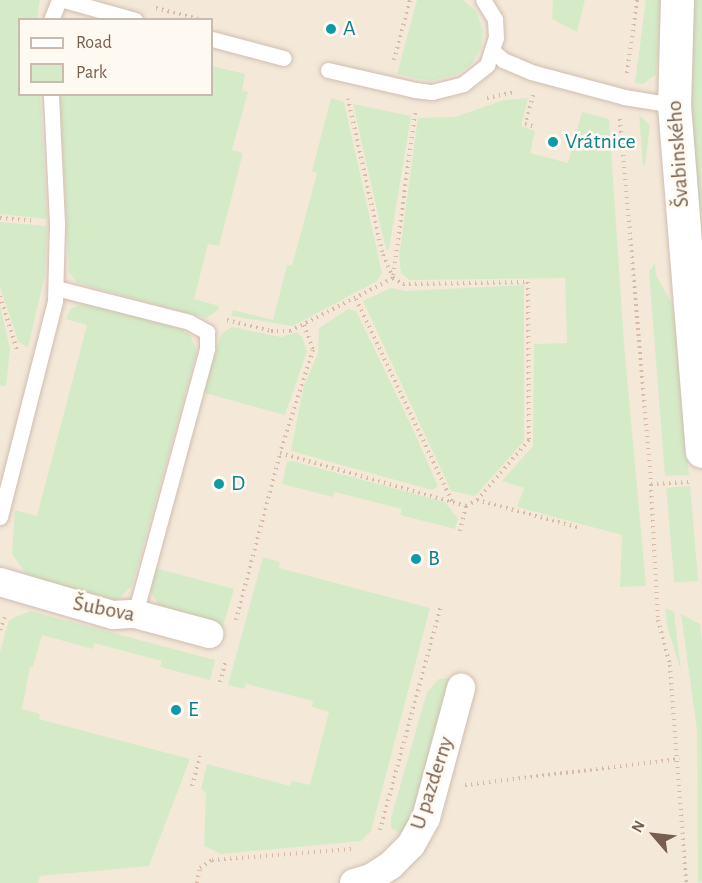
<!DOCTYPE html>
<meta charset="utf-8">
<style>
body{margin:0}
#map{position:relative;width:702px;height:883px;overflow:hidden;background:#fcf6eb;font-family:"Alegreya Sans",sans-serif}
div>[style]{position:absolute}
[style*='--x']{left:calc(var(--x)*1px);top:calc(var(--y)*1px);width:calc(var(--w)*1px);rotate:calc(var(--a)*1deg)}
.residential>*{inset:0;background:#f4e8d9}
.green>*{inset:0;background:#d5ebc8;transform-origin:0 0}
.path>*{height:4px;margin-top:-2px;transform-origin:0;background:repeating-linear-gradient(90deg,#d7baa5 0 1.5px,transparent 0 6px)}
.roads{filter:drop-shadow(0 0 2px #cfbeaf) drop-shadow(0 0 2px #cfbeaf)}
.service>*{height:15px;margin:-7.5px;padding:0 7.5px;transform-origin:7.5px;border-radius:7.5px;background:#fff}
.minor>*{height:28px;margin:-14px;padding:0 14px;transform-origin:14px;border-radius:14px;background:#fff}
.tertiary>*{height:33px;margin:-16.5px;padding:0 16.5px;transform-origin:16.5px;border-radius:16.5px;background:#fff}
.dots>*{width:16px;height:16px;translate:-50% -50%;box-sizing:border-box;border:3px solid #fffaf1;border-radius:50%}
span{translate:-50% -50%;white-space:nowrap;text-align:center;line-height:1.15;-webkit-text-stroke:5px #fffaf1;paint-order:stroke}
.culture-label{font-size:22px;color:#0d838f}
.left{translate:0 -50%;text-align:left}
.street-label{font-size:22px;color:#785e4d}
.legend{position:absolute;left:18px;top:18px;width:195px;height:78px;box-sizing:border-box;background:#fffaf1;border:2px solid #c9bcaf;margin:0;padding:8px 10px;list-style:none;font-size:18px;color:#785e4d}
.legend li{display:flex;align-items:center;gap:12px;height:30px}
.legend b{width:30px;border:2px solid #c9bcaf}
.north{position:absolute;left:624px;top:805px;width:60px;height:60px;-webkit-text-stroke:4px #fffaf1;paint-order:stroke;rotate:298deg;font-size:16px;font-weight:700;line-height:24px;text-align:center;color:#785e4d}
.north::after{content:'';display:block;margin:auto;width:21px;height:27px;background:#785e4d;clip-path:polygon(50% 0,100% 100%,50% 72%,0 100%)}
</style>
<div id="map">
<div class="residential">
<i style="clip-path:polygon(evenodd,0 0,702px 0,702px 883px,0 883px,0 0,20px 20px,212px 20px,212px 94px,20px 94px,20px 20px)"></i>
</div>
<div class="green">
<i style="clip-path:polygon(0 0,40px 0,37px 19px,20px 20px,20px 94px,40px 95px,47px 219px,0 214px)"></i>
<i style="clip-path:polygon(417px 0,463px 0,476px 11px,483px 30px,481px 48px,472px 64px,456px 75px,430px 81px,397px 74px)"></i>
<i style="clip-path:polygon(553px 0,585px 0,577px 32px,552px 19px)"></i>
<i style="clip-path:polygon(646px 0,661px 0,656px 74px,643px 84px,635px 83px)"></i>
<i style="clip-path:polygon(694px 0,702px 0,702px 273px,691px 95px)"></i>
<i style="clip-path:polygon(212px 66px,245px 74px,242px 90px,248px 92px,232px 150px,243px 153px,219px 246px,208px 244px,194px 299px,219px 306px,218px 310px,206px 318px,77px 283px,69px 272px,60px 95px,212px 94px)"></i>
<i style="clip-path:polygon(331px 98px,344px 102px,382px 273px,377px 281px,293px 326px,231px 316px,233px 310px,273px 320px,287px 265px,292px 266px,317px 173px,312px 171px)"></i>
<i style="clip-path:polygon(528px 98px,521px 126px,535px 131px,530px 153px,568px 163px,582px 112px,609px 119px,624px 344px,646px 586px,620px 587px,622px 535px,517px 507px,524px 488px,502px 481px,533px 446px,534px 344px,567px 343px,565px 278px,409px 280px,401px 273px,399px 256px,418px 118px,455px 117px,504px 100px)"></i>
<i style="clip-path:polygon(353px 104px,411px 116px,389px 249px,386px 250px)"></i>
<i style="clip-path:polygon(639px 115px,650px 125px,645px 165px,643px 165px)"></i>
<i style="clip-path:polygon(0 222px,47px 226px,45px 275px,28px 348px,18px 341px,0 287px)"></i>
<i style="clip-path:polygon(655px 263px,656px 275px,671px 302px,675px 318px,689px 475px,665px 476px,649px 272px)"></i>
<i style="clip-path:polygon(524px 285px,524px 441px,475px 496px,451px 491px,363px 301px,391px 288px,407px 291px)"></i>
<i style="clip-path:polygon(86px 303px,179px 328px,190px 335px,197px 351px,132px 586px,116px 601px,28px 576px,12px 554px,15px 510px,37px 516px,87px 325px,66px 319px,71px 308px)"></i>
<i style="clip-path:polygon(0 305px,10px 349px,6px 386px,0 385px)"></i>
<i style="clip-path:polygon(348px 309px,356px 311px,411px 425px,438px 486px,432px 490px,291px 451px,303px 389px,318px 353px,319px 328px)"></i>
<i style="clip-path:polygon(232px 327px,281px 337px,297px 332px,302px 337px,307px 351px,285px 415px,201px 392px,222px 333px)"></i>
<i style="clip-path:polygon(292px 461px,445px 502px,458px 519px,455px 529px,400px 515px,402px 509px,335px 492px,333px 497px,282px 484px,287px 462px)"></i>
<i style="left:690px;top:486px;width:95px;height:24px;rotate:85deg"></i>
<i style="clip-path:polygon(263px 557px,280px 562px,279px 568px,430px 608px,371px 831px,361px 841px,221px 854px,204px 846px,206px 793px,201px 789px,207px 764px,290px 786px,292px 781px,310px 785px,329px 712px,312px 707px,313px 701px,246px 684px,244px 689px,228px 685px)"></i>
<i style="clip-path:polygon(155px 568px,234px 589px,222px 630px,162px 610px,151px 592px)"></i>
<i style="clip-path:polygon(665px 608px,674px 612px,681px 671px,667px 626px)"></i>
<i style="clip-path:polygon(30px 611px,215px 660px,210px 680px,160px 667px,162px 661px,94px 643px,93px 649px,42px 635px,33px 667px,30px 667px,22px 709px,40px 714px,39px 719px,190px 759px,149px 866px,40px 876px,38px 883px,0 883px,0 652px,9px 620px)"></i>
<i style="clip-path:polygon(681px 614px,700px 624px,702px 642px,702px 881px,698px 883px,697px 730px)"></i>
<i style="clip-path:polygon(450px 678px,410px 827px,400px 833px,391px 828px,391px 818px,427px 692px,439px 679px)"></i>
</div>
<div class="path">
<i style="--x:156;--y:8;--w:44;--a:14.3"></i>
<i style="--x:394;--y:60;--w:62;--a:-75.1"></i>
<i style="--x:627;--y:73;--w:74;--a:-82.2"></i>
<i style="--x:533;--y:95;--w:30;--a:105"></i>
<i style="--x:525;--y:124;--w:11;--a:15"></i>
<i style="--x:487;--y:98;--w:29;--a:-12"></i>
<i style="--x:415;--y:113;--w:166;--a:97.6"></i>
<i style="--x:393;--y:278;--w:12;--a:31"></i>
<i style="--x:403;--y:284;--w:125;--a:-0.9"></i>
<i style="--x:528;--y:282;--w:158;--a:89.6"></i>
<i style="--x:529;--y:440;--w:79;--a:130.9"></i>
<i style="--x:620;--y:119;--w:366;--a:85.1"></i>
<i style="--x:651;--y:484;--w:136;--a:87.1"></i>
<i style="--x:658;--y:620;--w:47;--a:75.1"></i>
<i style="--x:670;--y:665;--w:219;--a:85.8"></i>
<i style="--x:0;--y:218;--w:32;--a:5"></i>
<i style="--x:0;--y:296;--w:60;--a:72.5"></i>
<i style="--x:356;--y:299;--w:224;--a:64.6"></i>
<i style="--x:227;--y:320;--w:45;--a:14"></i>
<i style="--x:271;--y:331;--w:19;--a:0"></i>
<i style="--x:290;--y:331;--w:116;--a:-27.2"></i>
<i style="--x:393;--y:278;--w:28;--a:-113"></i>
<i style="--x:382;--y:252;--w:157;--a:-102.5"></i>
<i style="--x:304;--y:325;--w:27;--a:70"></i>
<i style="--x:313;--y:350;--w:108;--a:107.8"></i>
<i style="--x:280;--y:453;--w:193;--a:15.9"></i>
<i style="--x:466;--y:506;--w:13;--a:-29"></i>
<i style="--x:477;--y:500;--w:104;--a:15.1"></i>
<i style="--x:651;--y:484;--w:38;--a:-3"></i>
<i style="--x:460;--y:531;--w:26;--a:-77"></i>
<i style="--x:236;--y:620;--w:172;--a:-75.2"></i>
<i style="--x:0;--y:630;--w:17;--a:-69"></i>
<i style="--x:220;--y:682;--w:23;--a:-75"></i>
<i style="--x:465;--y:785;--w:216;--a:-6.9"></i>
<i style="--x:192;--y:786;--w:31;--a:-75"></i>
<i style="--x:380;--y:830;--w:233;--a:-74.8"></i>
<i style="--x:197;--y:883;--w:15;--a:-79"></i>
<i style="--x:200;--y:868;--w:14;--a:-34"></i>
<i style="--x:212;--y:860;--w:142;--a:-4.4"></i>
</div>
<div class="roads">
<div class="service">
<i style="--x:64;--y:0;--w:74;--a:15.7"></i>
<i style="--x:51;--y:20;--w:22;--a:-68"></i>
<i style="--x:212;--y:39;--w:74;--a:14.8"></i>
<i style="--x:493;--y:51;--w:13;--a:42"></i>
<i style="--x:503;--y:60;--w:30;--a:23"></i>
<i style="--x:531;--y:72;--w:96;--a:15"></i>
<i style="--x:624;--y:97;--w:51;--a:9.1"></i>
<i style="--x:328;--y:70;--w:89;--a:12.9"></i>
<i style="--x:415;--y:90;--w:17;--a:7"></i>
<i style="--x:432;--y:92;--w:32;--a:-14"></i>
<i style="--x:463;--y:84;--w:31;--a:-38"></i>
<i style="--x:487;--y:65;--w:28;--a:-72"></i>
<i style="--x:496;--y:38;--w:19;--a:-93"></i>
<i style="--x:495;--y:19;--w:22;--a:-122"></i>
<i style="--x:56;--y:288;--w:137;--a:14.3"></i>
<i style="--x:189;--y:322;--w:21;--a:29"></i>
<i style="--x:207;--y:332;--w:17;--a:90"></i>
<i style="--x:207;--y:349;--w:275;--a:105.2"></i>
<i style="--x:0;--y:517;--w:223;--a:-75.7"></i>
<i style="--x:55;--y:301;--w:78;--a:-88.5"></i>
<i style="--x:57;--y:223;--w:129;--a:-92.7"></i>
</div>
<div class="minor">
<i style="--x:0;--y:582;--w:118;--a:16.3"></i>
<i style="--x:113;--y:615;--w:22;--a:-3"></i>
<i style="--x:135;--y:614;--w:77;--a:15.1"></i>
<i style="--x:354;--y:883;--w:18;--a:-16"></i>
<i style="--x:371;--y:878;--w:24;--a:-33"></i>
<i style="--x:391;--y:865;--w:28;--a:-45"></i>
<i style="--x:411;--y:845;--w:31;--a:-61"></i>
<i style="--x:426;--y:818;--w:135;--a:-74.9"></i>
</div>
<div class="tertiary">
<i style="--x:677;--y:0;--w:105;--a:91.6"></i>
<i style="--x:674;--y:105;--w:347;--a:85.4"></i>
</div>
</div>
<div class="dots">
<i style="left:331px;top:29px;background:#0f9aa8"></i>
<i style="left:553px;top:142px;background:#0f9aa8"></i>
<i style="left:219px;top:484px;background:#0f9aa8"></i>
<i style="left:416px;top:559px;background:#0f9aa8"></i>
<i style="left:176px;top:710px;background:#0f9aa8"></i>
</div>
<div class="culture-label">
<span class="left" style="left:343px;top:29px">A</span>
<span class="left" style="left:565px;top:142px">Vrátnice</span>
<span class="left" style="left:231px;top:484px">D</span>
<span class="left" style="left:428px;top:559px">B</span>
<span class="left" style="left:188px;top:710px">E</span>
</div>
<div class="street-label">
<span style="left:678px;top:154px;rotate:-94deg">Švabinského</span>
<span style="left:104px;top:609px;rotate:11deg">Šubova</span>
<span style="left:432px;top:783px;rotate:-72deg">U pazderny</span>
</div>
<ul class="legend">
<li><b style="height:8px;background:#fff"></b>Road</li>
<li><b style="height:16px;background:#d5ebc8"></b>Park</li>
</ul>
<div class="north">N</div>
</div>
